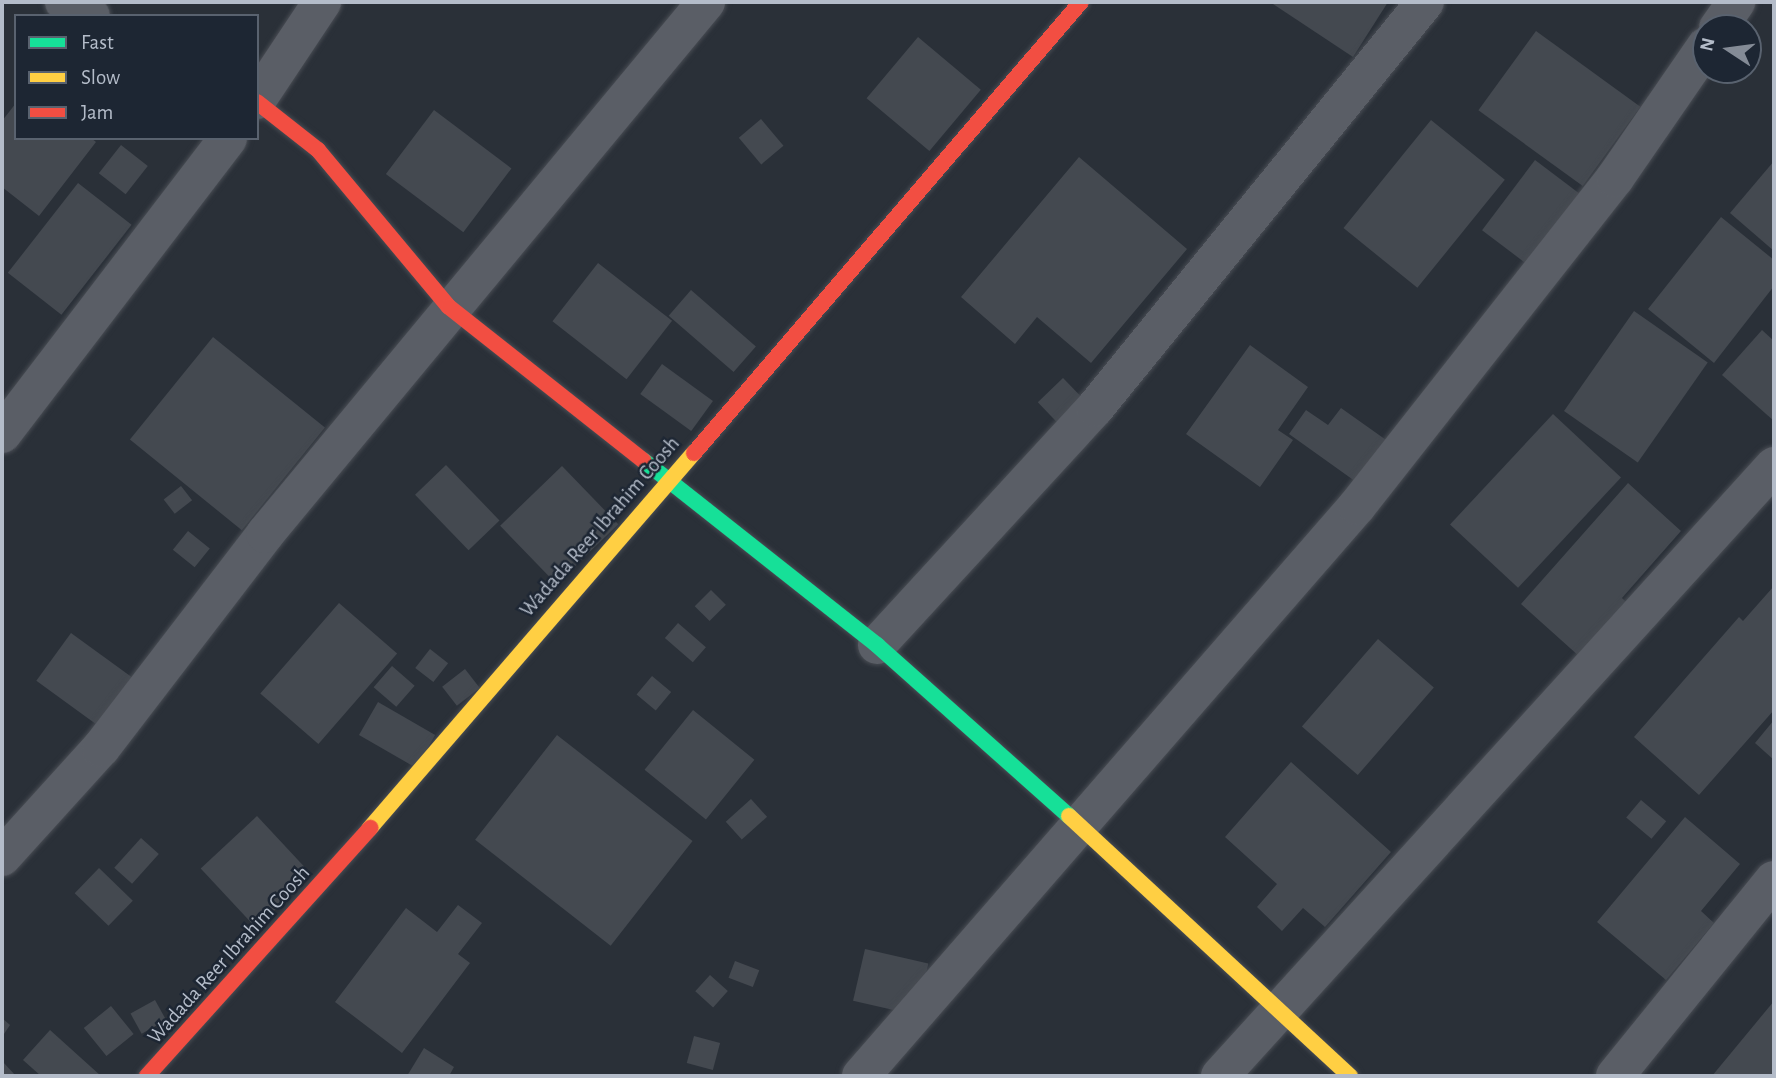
<!DOCTYPE html>
<style>
body{margin:0}
#map{position:relative;width:1776px;height:1078px;overflow:hidden;background:#2a3038;font-family:"Alegreya Sans",sans-serif}
div>[style]{position:absolute}
[style*='--x']{left:calc(var(--x)*1px);top:calc(var(--y)*1px);width:calc(var(--w)*1px);rotate:calc(var(--a)*1deg)}
.building>*{inset:0;background:#444950;transform-origin:0 0}
.roads{filter:drop-shadow(0 0 2px #484c53) drop-shadow(0 0 2px #484c53)}
.street>*{height:38px;margin:-19px;padding:0 19px;transform-origin:19px;border-radius:19px;background:#5a5e66}
.fast>*{height:16px;margin:-8px;padding:0 8px;transform-origin:8px;border-radius:8px;background:#16e098}
.slow>*{height:16px;margin:-8px;padding:0 8px;transform-origin:8px;border-radius:8px;background:#ffcf43}
.jam>*{height:16px;margin:-8px;padding:0 8px;transform-origin:8px;border-radius:8px;background:#f24e42}
span{translate:-50% -50%;white-space:nowrap;text-align:center;line-height:1.15;-webkit-text-stroke:5px #1d2633;paint-order:stroke}
.street-label{font-size:21px;color:#b4bcc9}
.frame{position:absolute;inset:0;border:4px solid #b4bcc9;pointer-events:none}
.legend{position:absolute;left:14px;top:14px;width:245px;height:126px;box-sizing:border-box;background:#1d2633;border:2px solid #59626f;margin:0;padding:9px 12px;list-style:none;font-size:21px;color:#b4bcc9}
.legend li{display:flex;align-items:center;gap:14px;height:35px}
.legend b{width:35px;border:2px solid #59626f}
.north{position:absolute;left:1692px;top:14px;width:70px;height:70px;box-sizing:border-box;background:#1d2633;border:2px solid #59626f;border-radius:50%;rotate:283deg;font-size:19px;font-weight:700;line-height:28px;text-align:center;color:#b4bcc9}
.north::after{content:'';display:block;margin:auto;width:24px;height:32px;background:#848b96;clip-path:polygon(50% 0,100% 100%,50% 72%,0 100%)}
</style>
<div id="map">
<div class="building">
<i style="clip-path:polygon(1270px 2px,1388px 2px,1353px 57px)"></i>
<i style="left:1536px;top:31px;width:129px;height:98px;rotate:36deg"></i>
<i style="left:918px;top:37px;width:82px;height:80px;rotate:40deg"></i>
<i style="clip-path:polygon(16px 103px,16px 138px,91px 138px,96px 142px,39px 216px,2px 187px,2px 121px)"></i>
<i style="left:434px;top:110px;width:97px;height:80px;rotate:37deg"></i>
<i style="left:761px;top:119px;width:35px;height:29px;rotate:50deg"></i>
<i style="left:1431px;top:120px;width:95px;height:139px;rotate:39deg"></i>
<i style="left:121px;top:145px;width:34px;height:36px;rotate:38deg"></i>
<i style="clip-path:polygon(1079px 157px,1187px 249px,1091px 363px,1037px 317px,1015px 344px,961px 297px)"></i>
<i style="left:1535px;top:160px;width:68px;height:88px;rotate:37deg"></i>
<i style="clip-path:polygon(1774px 161px,1774px 251px,1730px 213px)"></i>
<i style="left:78px;top:183px;width:68px;height:114px;rotate:38deg"></i>
<i style="clip-path:polygon(1721px 217px,1774px 260px,1774px 286px,1714px 363px,1648px 309px)"></i>
<i style="left:598px;top:263px;width:94px;height:74px;rotate:38deg"></i>
<i style="left:691px;top:290px;width:86px;height:34px;rotate:41deg"></i>
<i style="left:1634px;top:311px;width:90px;height:122px;rotate:35deg"></i>
<i style="clip-path:polygon(1762px 330px,1774px 341px,1774px 421px,1722px 375px)"></i>
<i style="left:213px;top:337px;width:144px;height:132px;rotate:39deg"></i>
<i style="clip-path:polygon(1250px 345px,1308px 387px,1278px 430px,1293px 440px,1260px 487px,1186px 434px)"></i>
<i style="left:662px;top:364px;width:63px;height:37px;rotate:36deg"></i>
<i style="left:1063px;top:378px;width:30px;height:35px;rotate:46deg"></i>
<i style="clip-path:polygon(1341px 408px,1396px 447px,1366px 489px,1289px 434px,1306px 410px,1328px 425px)"></i>
<i style="left:1553px;top:414px;width:93px;height:151px;rotate:43deg"></i>
<i style="left:446px;top:465px;width:77px;height:43px;rotate:46deg"></i>
<i style="left:562px;top:466px;width:81px;height:86px;rotate:46deg"></i>
<i style="clip-path:polygon(1628px 483px,1681px 531px,1622px 598px,1627px 603px,1580px 657px,1521px 604px)"></i>
<i style="left:181px;top:486px;width:18px;height:22px;rotate:52deg"></i>
<i style="left:188px;top:531px;width:28px;height:24px;rotate:39deg"></i>
<i style="clip-path:polygon(1774px 586px,1774px 710px,1699px 795px,1634px 737px,1739px 617px,1743px 621px)"></i>
<i style="left:711px;top:590px;width:21px;height:23px;rotate:45deg"></i>
<i style="left:339px;top:603px;width:77px;height:120px;rotate:41deg"></i>
<i style="left:678px;top:623px;width:37px;height:20px;rotate:41deg"></i>
<i style="left:71px;top:633px;width:77px;height:59px;rotate:36deg"></i>
<i style="left:1378px;top:639px;width:74px;height:116px;rotate:41deg"></i>
<i style="left:430px;top:649px;width:23px;height:24px;rotate:38deg"></i>
<i style="left:392px;top:666px;width:30px;height:28px;rotate:41deg"></i>
<i style="left:465px;top:669px;width:24px;height:29px;rotate:52deg"></i>
<i style="left:652px;top:676px;width:25px;height:24px;rotate:40deg"></i>
<i style="left:378px;top:702px;width:66px;height:38px;rotate:30deg"></i>
<i style="left:693px;top:710px;width:79px;height:77px;rotate:39deg"></i>
<i style="clip-path:polygon(1774px 720px,1774px 760px,1755px 743px)"></i>
<i style="left:557px;top:735px;width:172px;height:133px;rotate:38deg"></i>
<i style="clip-path:polygon(1291px 762px,1391px 852px,1325px 927px,1303px 908px,1282px 931px,1257px 907px,1277px 884px,1225px 837px)"></i>
<i style="left:751px;top:799px;width:24px;height:34px;rotate:48deg"></i>
<i style="left:1641px;top:800px;width:33px;height:23px;rotate:40deg"></i>
<i style="left:257px;top:816px;width:81px;height:77px;rotate:47deg"></i>
<i style="clip-path:polygon(1685px 817px,1740px 864px,1701px 911px,1714px 923px,1666px 980px,1597px 922px)"></i>
<i style="left:141px;top:838px;width:24px;height:40px;rotate:42deg"></i>
<i style="left:99px;top:868px;width:47px;height:35px;rotate:44deg"></i>
<i style="clip-path:polygon(458px 905px,482px 923px,458px 954px,470px 963px,402px 1053px,335px 1002px,406px 908px,437px 932px)"></i>
<i style="left:865px;top:949px;width:65px;height:53px;rotate:13deg"></i>
<i style="left:735px;top:961px;width:26px;height:18px;rotate:21deg"></i>
<i style="left:710px;top:975px;width:24px;height:22px;rotate:42deg"></i>
<i style="left:155px;top:1000px;width:23px;height:28px;rotate:61deg"></i>
<i style="clip-path:polygon(1774px 1001px,1774px 1076px,1712px 1076px)"></i>
<i style="left:111px;top:1006px;width:36px;height:35px;rotate:51deg"></i>
<i style="clip-path:polygon(2px 1018px,10px 1025px,2px 1037px)"></i>
<i style="clip-path:polygon(50px 1030px,101px 1076px,41px 1076px,23px 1060px)"></i>
<i style="left:694px;top:1036px;width:27px;height:28px;rotate:15deg"></i>
<i style="clip-path:polygon(424px 1048px,454px 1067px,449px 1076px,407px 1076px)"></i>
<i style="clip-path:polygon(3px 1062px,16px 1076px,2px 1076px)"></i>
</div>
<div class="roads">
<div class="street">
<i style="--x:64;--y:2;--w:30;--a:27"></i>
<i style="--x:1718;--y:28;--w:32;--a:-55"></i>
<i style="--x:257;--y:100;--w:118;--a:-56.4"></i>
<i style="--x:2;--y:434;--w:372;--a:-52.6"></i>
<i style="--x:877;--y:645;--w:322;--a:-47.4"></i>
<i style="--x:1095;--y:408;--w:523;--a:-50.9"></i>
<i style="--x:2;--y:857;--w:147;--a:-47.8"></i>
<i style="--x:101;--y:748;--w:270;--a:-52.5"></i>
<i style="--x:265;--y:534;--w:691;--a:-50.34"></i>
<i style="--x:861;--y:1076;--w:756;--a:-48.97"></i>
<i style="--x:1357;--y:506;--w:417;--a:-51.8"></i>
<i style="--x:1615;--y:178;--w:160;--a:-55.4"></i>
<i style="--x:1220;--y:1076;--w:824;--a:-47.75"></i>
<i style="--x:1615;--y:1076;--w:252;--a:-51"></i>
</div>
<div class="fast">
<i style="--x:644;--y:461;--w:297;--a:38.3"></i>
<i style="--x:877;--y:645;--w:257;--a:41.7"></i>
</div>
<div class="slow">
<i style="--x:1069;--y:816;--w:383;--a:42.8"></i>
<i style="--x:370;--y:828;--w:496;--a:-49.2"></i>
</div>
<div class="jam">
<i style="--x:257;--y:102;--w:78;--a:38.2"></i>
<i style="--x:318;--y:150;--w:204;--a:50.2"></i>
<i style="--x:449;--y:307;--w:248;--a:38.3"></i>
<i style="--x:694;--y:453;--w:594;--a:-49.37"></i>
<i style="--x:147;--y:1076;--w:334;--a:-48"></i>
</div>
</div>
<div class="street-label">
<span style="left:600px;top:527px;rotate:-49deg">Wadada Reer Ibrahim Coosh</span>
<span style="left:229px;top:955px;rotate:-48deg">Wadada Reer Ibrahim Coosh</span>
</div>
<div class="frame"></div>
<ul class="legend">
<li><b style="height:9px;background:#16e098"></b>Fast</li>
<li><b style="height:9px;background:#ffcf43"></b>Slow</li>
<li><b style="height:9px;background:#f24e42"></b>Jam</li>
</ul>
<div class="north">N</div>
</div>
